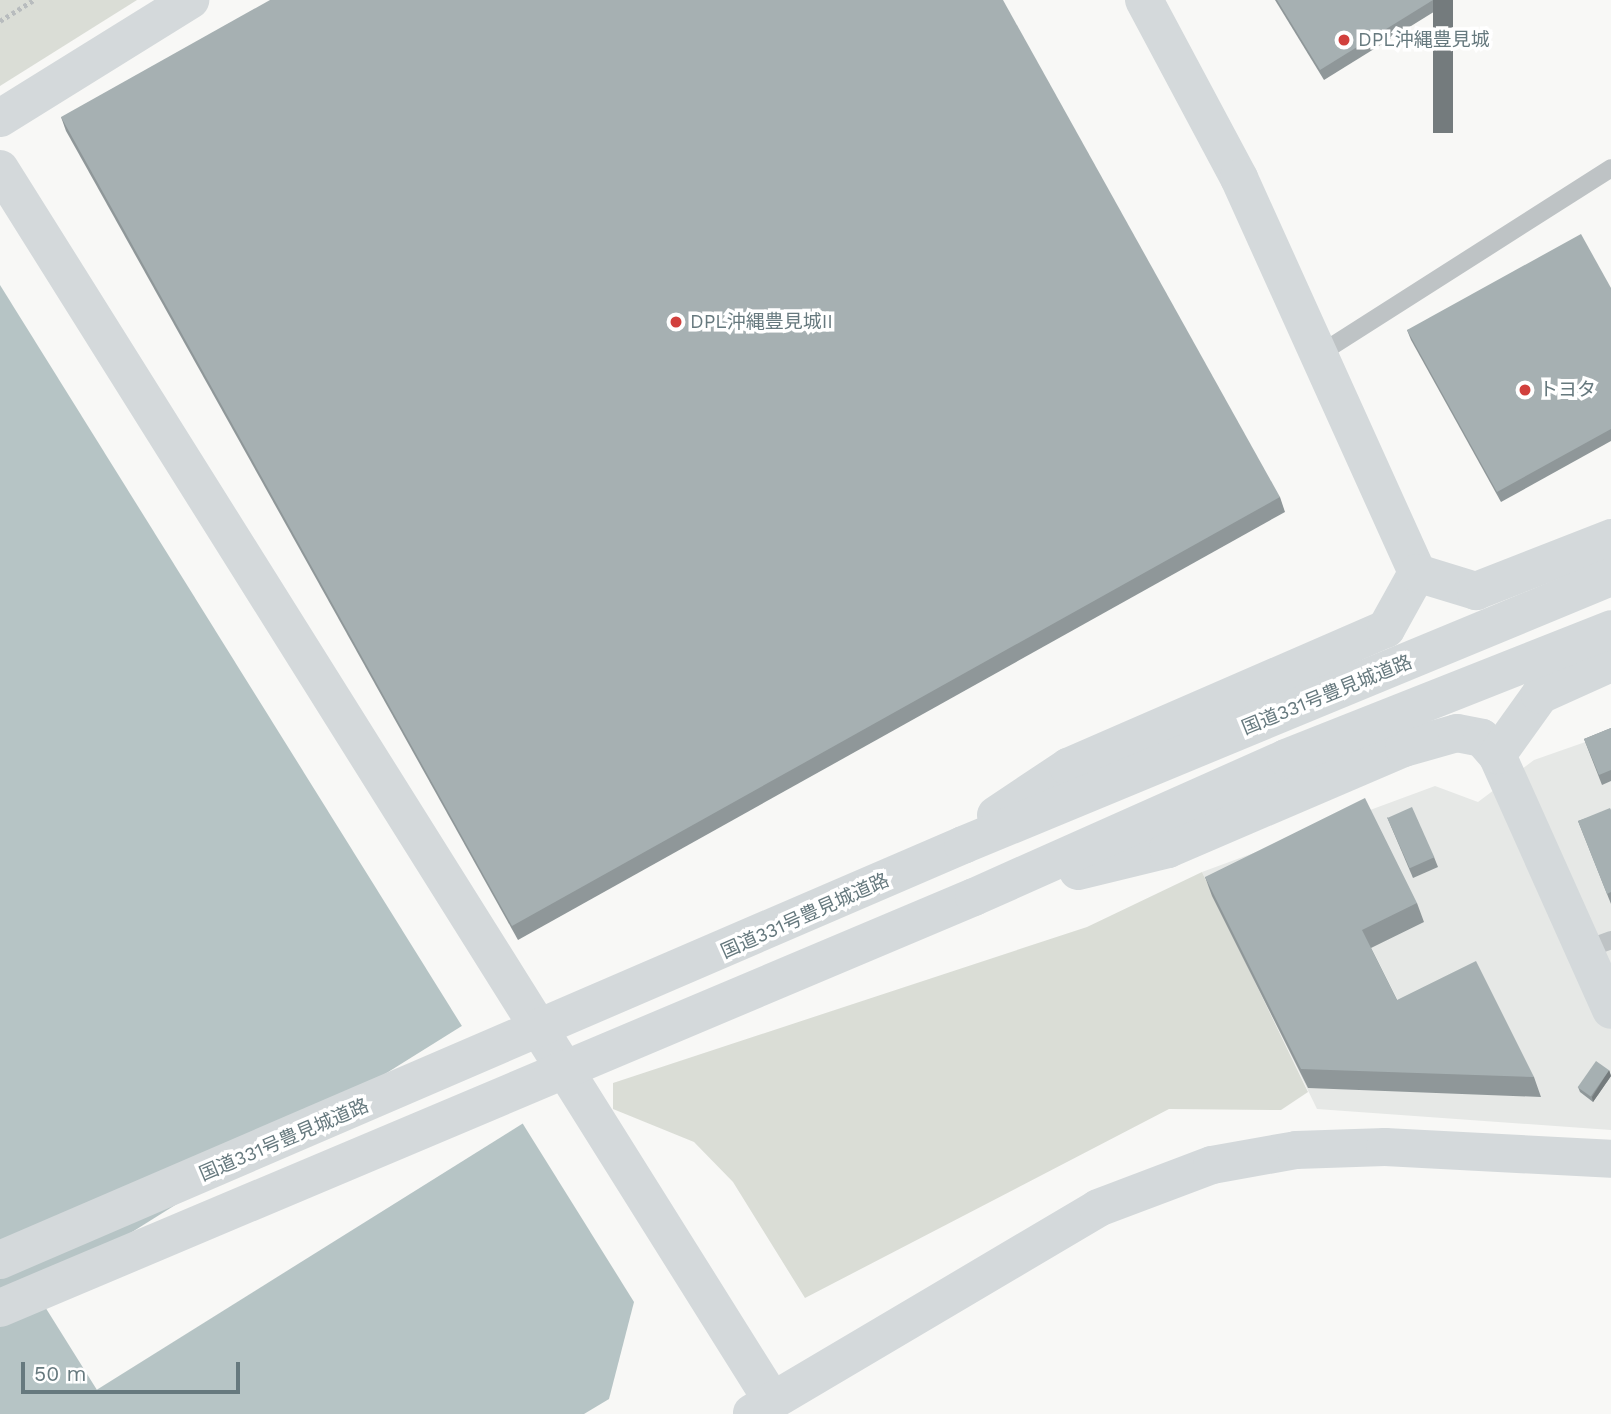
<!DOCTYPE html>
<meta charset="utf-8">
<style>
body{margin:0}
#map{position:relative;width:1611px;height:1414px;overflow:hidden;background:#f8f8f6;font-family:"Work Sans","Noto Sans JP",sans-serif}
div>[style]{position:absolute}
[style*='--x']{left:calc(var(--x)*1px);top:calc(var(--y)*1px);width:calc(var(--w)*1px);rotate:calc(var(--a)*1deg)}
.built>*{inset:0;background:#e6e8e6}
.green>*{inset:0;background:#daddd6}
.water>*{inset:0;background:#b6c4c5}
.pier>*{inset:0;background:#f8f8f6;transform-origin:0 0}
.path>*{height:4.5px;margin-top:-2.25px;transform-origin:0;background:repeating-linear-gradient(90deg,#b8bcbe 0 3.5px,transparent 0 7px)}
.lane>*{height:18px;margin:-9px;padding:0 9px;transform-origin:9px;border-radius:9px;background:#bec3c5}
.secondary>*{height:38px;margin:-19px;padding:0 19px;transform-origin:19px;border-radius:19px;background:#d4d9db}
.highway>*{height:38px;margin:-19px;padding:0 19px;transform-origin:19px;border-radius:19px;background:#d4d9db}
.wall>*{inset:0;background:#8f9799}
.shaded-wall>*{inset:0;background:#747b7d;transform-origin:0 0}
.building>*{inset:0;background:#a6b0b2;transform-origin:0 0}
.dots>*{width:19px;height:19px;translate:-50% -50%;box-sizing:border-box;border:4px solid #fff;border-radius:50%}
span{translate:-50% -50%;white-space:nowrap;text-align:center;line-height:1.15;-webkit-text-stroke:7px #fff;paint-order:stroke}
.poi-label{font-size:19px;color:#66797e}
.left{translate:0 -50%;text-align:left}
.street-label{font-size:19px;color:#66797e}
.scale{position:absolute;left:21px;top:1362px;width:219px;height:32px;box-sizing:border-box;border:4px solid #66797e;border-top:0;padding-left:9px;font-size:21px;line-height:24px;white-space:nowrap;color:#66797e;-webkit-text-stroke:5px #fff;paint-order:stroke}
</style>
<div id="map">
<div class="built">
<i style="clip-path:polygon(1611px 733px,1611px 1130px,1317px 1109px,1202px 872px,1435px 786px,1478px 802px,1534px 760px)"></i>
</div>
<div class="green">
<i style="clip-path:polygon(0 0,137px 0,0 86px)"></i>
<i style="clip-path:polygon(1202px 872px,1308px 1092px,1281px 1110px,1169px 1109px,805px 1298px,733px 1182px,694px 1142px,613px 1109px,613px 1083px,1087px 927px)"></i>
</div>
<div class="water">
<i style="clip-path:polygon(0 285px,634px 1302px,609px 1399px,584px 1414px,0 1414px)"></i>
</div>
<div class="pier">
<i style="left:465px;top:1024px;width:115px;height:506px;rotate:58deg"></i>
</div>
<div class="path">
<i style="--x:0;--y:21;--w:39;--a:-32"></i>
</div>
<div class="lane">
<i style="--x:1321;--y:353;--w:344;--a:-32.5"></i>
<i style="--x:1584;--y:950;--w:29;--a:-20"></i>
</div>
<div class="secondary">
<i style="--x:1144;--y:0;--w:202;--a:61.9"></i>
<i style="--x:1239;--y:178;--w:433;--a:65.7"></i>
<i style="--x:0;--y:118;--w:224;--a:-31.8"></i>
<i style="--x:0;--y:169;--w:1449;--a:57.91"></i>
<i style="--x:1497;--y:755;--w:279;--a:65.9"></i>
<i style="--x:752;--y:1413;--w:402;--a:-30.6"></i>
<i style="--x:1098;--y:1208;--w:122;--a:-20.7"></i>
<i style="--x:1212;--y:1165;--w:85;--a:-10.1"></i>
<i style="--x:1296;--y:1150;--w:89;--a:-1.9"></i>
<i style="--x:1385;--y:1147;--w:226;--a:3"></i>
</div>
<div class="highway">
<i style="--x:996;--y:815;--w:87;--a:-33.7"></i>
<i style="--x:1068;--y:767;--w:347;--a:-23.5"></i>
<i style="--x:1386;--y:629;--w:64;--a:-61"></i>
<i style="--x:1417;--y:573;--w:62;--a:17"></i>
<i style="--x:1476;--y:591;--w:145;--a:-21.4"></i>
<i style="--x:1078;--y:871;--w:93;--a:-13.7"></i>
<i style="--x:1168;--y:849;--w:257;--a:-23.2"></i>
<i style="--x:1404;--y:748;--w:55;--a:-15.8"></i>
<i style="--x:1457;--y:733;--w:25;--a:11"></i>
<i style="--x:1482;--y:738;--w:23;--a:49"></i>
<i style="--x:1497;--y:755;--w:74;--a:-54.4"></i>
<i style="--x:1540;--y:695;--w:78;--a:-24.3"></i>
<i style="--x:0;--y:1260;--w:1049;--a:-23.31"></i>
<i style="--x:963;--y:845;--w:701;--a:-22.47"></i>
<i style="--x:0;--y:1308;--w:1057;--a:-22.88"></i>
<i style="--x:974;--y:897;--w:342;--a:-24"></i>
<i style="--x:1286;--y:758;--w:350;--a:-21.6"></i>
</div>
<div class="wall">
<i style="clip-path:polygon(1275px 0,1453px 0,1324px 80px)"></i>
<i style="clip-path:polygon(61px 117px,1280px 497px,1285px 512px,518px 940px,66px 131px)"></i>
<i style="clip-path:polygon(1611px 288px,1611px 441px,1501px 502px,1411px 340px,1407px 330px)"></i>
<i style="clip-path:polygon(1611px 728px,1611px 781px,1602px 785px,1584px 739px)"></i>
<i style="clip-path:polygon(1611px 810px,1611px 904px,1578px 821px)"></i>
<i style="clip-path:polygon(1387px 817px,1434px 857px,1438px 867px,1413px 878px)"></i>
<i style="clip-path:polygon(1205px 877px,1417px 903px,1424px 922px,1371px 948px,1397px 1000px,1534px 1077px,1541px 1097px,1308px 1088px,1212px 896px)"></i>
<i style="clip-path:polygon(1609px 1070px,1611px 1076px,1593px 1102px,1580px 1092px,1578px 1087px)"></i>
</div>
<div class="shaded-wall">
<i style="left:1433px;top:0;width:20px;height:133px"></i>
<i style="clip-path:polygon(1609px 1070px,1611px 1076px,1593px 1102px,1592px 1097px)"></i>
</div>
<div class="building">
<i style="clip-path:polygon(270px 0,1003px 0,1280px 497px,512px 926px,61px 117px)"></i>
<i style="clip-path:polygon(1277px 0,1433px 0,1320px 70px)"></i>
<i style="clip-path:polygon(1581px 234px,1611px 288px,1611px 429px,1497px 492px,1407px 330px)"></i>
<i style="clip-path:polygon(1611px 728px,1611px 770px,1599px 775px,1584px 739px)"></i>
<i style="clip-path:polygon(1365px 798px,1417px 903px,1362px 930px,1397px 1000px,1476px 961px,1534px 1077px,1301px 1069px,1205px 877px)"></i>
<i style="left:1412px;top:807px;width:55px;height:27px;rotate:66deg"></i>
<i style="clip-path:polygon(1610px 808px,1611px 810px,1611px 892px,1607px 894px,1578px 821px)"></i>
<i style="left:1596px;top:1061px;width:16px;height:32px;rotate:35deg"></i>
</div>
<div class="dots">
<i style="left:1344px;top:40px;background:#d1403d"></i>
<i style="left:676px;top:322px;background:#d1403d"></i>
<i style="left:1525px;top:390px;background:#d1403d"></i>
</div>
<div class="poi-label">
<span class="left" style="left:1358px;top:40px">DPL沖縄豊見城</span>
<span class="left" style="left:690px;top:322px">DPL沖縄豊見城II</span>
<span class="left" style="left:1539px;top:390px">トヨタ</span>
</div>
<div class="street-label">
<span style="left:1327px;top:695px;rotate:-22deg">国道331号豊見城道路</span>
<span style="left:805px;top:916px;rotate:-24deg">国道331号豊見城道路</span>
<span style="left:284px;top:1140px;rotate:-23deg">国道331号豊見城道路</span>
</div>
<div class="scale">50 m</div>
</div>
